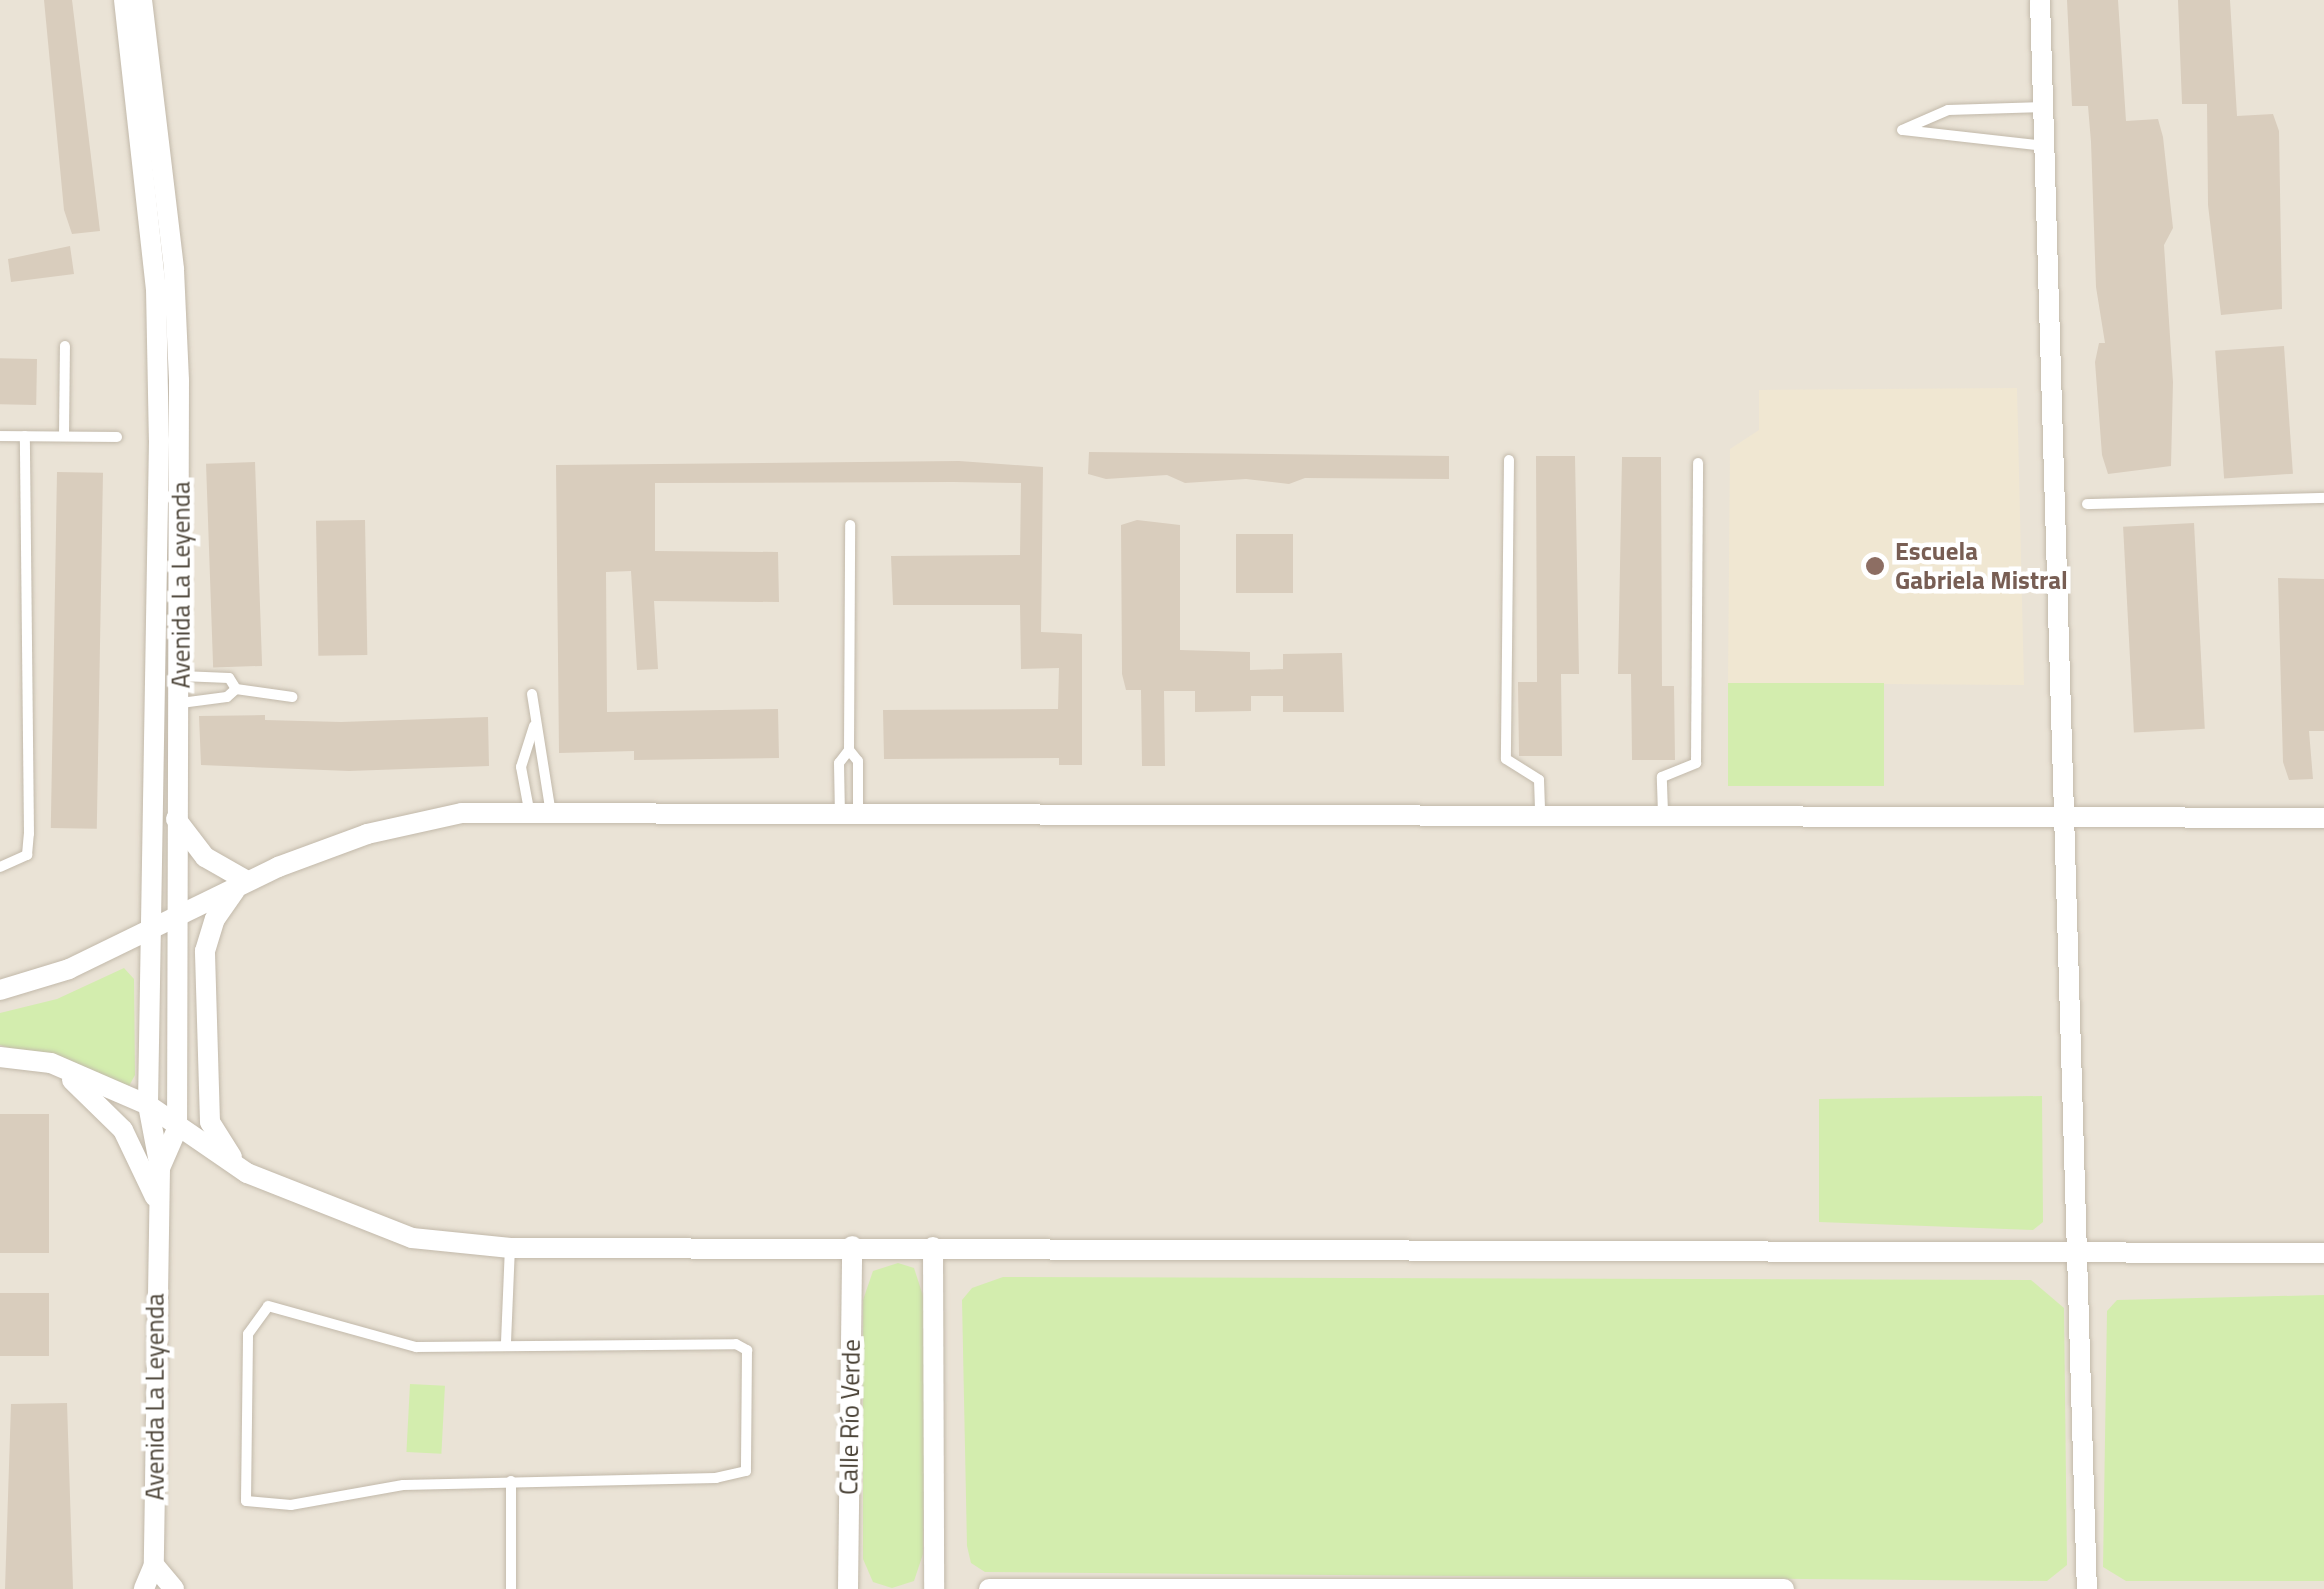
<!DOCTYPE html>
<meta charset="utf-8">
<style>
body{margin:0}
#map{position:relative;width:2324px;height:1589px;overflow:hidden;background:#f6f1e9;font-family:"Titillium Web",sans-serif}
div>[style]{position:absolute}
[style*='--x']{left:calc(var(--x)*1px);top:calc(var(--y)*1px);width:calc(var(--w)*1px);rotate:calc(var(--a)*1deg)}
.residential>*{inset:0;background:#eae3d6;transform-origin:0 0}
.education>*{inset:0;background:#f0e7d2}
.green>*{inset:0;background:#d3edae;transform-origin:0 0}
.building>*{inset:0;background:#d9cdbd;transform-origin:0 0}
.roads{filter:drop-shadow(0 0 2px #c2b9aa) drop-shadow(0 0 2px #c2b9aa)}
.lane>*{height:10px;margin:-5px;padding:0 5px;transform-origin:5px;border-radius:5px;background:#fff}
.street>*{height:20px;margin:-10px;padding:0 10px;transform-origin:10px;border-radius:10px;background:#fff}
.dots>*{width:28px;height:28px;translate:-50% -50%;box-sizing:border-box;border:5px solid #fff;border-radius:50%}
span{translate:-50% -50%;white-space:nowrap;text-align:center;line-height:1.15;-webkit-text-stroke:9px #fff;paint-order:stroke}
.education-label{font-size:25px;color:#785e54;font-weight:700}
.left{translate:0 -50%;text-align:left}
.street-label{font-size:25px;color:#4a4236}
</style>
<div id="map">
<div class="residential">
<i style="left:0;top:0;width:2324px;height:1589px"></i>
</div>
<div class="education">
<i style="clip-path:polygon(2017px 388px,2024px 685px,1728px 683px,1730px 449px,1759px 430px,1759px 390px)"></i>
</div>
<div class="green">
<i style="left:1728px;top:683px;width:156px;height:103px"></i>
<i style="clip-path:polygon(124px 968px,134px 979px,135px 1075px,129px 1086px,0 1045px,0 1013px,57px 999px)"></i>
<i style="clip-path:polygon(2042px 1096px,2043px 1222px,2033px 1230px,1819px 1222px,1819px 1099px)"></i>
<i style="clip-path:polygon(898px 1263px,914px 1268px,926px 1305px,923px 1554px,914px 1581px,892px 1588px,873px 1582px,863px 1559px,863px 1300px,873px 1271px)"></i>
<i style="clip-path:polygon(1003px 1277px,2031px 1280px,2064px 1308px,2067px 1565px,2047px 1581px,985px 1572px,971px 1563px,967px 1546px,962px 1300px,972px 1288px)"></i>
<i style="clip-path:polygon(2324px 1295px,2324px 1581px,2126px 1581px,2103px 1567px,2107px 1311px,2117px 1300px)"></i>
<i style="left:410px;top:1384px;width:35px;height:68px;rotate:3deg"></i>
</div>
<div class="building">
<i style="clip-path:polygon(44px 0,72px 0,100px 231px,72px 234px,64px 210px)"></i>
<i style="clip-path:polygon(2067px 0,2118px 0,2126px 121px,2158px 119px,2163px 137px,2173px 228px,2164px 245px,2173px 382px,2171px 466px,2108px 474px,2102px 455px,2095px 362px,2099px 343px,2105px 343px,2096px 287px,2091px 142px,2088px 106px,2072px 106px)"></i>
<i style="clip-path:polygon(2178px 0,2230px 0,2237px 116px,2273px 114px,2279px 131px,2282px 309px,2221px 315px,2208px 205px,2207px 104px,2182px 104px)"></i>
<i style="clip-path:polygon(70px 246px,74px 274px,11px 282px,8px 259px)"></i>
<i style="left:2284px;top:346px;width:128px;height:69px;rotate:86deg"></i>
<i style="left:37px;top:359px;width:46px;height:37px;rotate:91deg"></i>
<i style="clip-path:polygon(1089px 452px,1449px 456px,1449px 479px,1305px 478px,1289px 484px,1246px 479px,1185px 483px,1167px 475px,1106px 479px,1088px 474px)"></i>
<i style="clip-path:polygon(1536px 456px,1575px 456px,1579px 674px,1561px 674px,1562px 756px,1519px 756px,1518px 682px,1537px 682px)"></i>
<i style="clip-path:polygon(1622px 457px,1661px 457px,1662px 686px,1674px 686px,1675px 760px,1632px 760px,1631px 674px,1618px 674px)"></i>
<i style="clip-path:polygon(959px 461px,1043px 467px,1041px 632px,1082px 634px,1082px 765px,1059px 765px,1059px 758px,884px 759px,883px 710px,1058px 709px,1059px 668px,1021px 669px,1020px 605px,893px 605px,891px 556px,1020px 555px,1021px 483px,953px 482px,655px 483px,655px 551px,778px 552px,779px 602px,654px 601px,658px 669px,637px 670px,631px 571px,606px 572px,607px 712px,778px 709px,779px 758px,634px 760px,634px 751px,559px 753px,556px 465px)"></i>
<i style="left:255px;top:462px;width:204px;height:49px;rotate:88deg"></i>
<i style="left:57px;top:472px;width:46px;height:356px;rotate:1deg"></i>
<i style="left:365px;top:520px;width:135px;height:49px;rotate:89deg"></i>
<i style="clip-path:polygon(1137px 520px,1180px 525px,1180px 650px,1250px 652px,1250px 670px,1283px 669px,1283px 654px,1342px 653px,1344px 712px,1283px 712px,1283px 696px,1251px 696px,1251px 711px,1195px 712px,1195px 691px,1164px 691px,1165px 766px,1142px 766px,1141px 690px,1126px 690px,1122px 674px,1121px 525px)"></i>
<i style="left:2194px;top:523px;width:206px;height:71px;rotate:87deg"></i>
<i style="left:1236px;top:534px;width:57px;height:59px"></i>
<i style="clip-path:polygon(2278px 578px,2324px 579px,2324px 731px,2309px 731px,2313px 779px,2289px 780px,2283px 762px)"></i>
<i style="clip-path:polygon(265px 715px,265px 720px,341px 722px,488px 717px,489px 766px,349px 771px,201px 765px,199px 716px)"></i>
<i style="left:49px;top:1114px;width:139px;height:49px;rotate:90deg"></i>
<i style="left:0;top:1293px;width:49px;height:63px"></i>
<i style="clip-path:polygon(67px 1403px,73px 1589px,5px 1589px,11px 1404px)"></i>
</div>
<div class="roads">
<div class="lane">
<i style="--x:1902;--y:130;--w:50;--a:-23.5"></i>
<i style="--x:1948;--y:110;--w:96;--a:-1.8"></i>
<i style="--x:1903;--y:130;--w:143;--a:6.4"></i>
<i style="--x:0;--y:436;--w:117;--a:0.5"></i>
<i style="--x:64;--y:436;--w:90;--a:-89.4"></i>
<i style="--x:1509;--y:460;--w:299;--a:90.6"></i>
<i style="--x:1506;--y:759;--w:39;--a:32"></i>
<i style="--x:1539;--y:780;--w:33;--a:88"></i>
<i style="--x:2087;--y:504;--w:237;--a:-1.5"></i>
<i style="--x:236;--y:689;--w:57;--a:8.1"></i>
<i style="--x:532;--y:694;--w:121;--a:81"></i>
<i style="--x:181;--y:703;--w:46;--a:-7.4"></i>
<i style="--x:227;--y:697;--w:12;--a:-42"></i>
<i style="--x:236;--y:689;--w:13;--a:-122"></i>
<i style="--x:229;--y:678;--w:48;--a:-177.6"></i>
<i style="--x:849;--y:750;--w:225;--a:-89.7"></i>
<i style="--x:1663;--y:813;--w:36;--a:-92"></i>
<i style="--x:1662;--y:777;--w:37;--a:-22"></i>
<i style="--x:1696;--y:763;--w:300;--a:-89.6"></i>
<i style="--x:530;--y:815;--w:49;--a:-100.6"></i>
<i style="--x:521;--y:767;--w:43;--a:-72.4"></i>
<i style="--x:840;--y:816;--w:53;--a:-91.1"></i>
<i style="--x:839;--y:763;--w:16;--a:-52"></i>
<i style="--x:849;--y:750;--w:14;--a:51"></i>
<i style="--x:858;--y:761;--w:53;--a:90"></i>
<i style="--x:0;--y:867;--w:30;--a:-24"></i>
<i style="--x:27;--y:855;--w:21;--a:-85"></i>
<i style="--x:29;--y:834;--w:398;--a:-90.6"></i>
<i style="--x:268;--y:1306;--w:154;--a:15.5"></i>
<i style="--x:416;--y:1347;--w:320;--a:-0.5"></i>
<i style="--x:736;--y:1344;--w:13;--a:29"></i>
<i style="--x:747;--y:1350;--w:121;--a:90.5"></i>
<i style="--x:746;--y:1471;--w:31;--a:167"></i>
<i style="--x:716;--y:1478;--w:313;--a:178.7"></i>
<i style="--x:403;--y:1485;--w:114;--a:169.9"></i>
<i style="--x:291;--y:1505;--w:45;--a:-174.9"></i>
<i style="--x:246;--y:1501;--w:167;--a:-89.3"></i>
<i style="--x:248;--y:1334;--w:34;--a:-54"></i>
<i style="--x:506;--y:1342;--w:94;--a:-87.6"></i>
<i style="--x:511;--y:1589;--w:108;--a:-90"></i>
</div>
<div class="street">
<i style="--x:124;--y:0;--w:291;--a:83.7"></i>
<i style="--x:156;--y:289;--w:151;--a:88.9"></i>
<i style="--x:159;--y:440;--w:665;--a:90.95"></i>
<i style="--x:148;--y:1105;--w:64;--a:79.2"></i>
<i style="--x:160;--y:1168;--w:397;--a:90.9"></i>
<i style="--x:154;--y:1565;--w:26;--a:113"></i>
<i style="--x:142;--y:0;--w:272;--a:83.2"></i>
<i style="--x:174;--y:270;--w:110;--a:87.4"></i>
<i style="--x:179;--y:380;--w:749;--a:90.15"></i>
<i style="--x:177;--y:1129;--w:43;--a:113.6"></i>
<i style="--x:2040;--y:0;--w:1590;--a:88.31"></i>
<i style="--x:176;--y:819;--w:48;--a:52.7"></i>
<i style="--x:205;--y:857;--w:48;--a:29.7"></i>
<i style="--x:0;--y:990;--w:72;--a:-16.9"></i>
<i style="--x:69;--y:969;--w:233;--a:-26"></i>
<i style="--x:278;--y:867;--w:95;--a:-20.3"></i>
<i style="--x:367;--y:834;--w:97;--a:-12.5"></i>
<i style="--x:462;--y:813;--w:1862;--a:0.15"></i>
<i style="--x:0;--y:1057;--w:51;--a:6.7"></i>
<i style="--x:51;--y:1063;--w:106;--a:23.4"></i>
<i style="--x:148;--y:1105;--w:120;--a:34.5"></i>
<i style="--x:247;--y:1173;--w:177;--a:21.5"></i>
<i style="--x:412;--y:1238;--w:99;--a:5.8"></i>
<i style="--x:510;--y:1248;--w:1814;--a:0.16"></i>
<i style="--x:72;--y:1080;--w:71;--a:44.4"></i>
<i style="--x:123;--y:1130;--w:74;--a:64.5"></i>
<i style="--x:232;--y:1157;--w:41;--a:-122.2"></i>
<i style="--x:210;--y:1122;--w:171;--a:-91.7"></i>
<i style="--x:205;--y:951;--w:34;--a:-73"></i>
<i style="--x:215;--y:919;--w:35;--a:-55"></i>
<i style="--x:933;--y:1247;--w:342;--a:89.8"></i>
<i style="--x:154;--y:1565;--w:31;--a:50"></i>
<i style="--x:848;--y:1589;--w:343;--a:-89.3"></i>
<i style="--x:989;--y:1589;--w:795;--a:0"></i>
</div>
</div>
<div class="dots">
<i style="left:1875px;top:566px;background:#8d6e63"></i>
</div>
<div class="education-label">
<span class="left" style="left:1895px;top:566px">Escuela<br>Gabriela Mistral</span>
</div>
<div class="street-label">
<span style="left:181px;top:585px;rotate:-90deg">Avenida La Leyenda</span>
<span style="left:155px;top:1397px;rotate:-90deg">Avenida La Leyenda</span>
<span style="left:850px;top:1417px;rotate:-89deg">Calle Río Verde</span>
</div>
</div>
